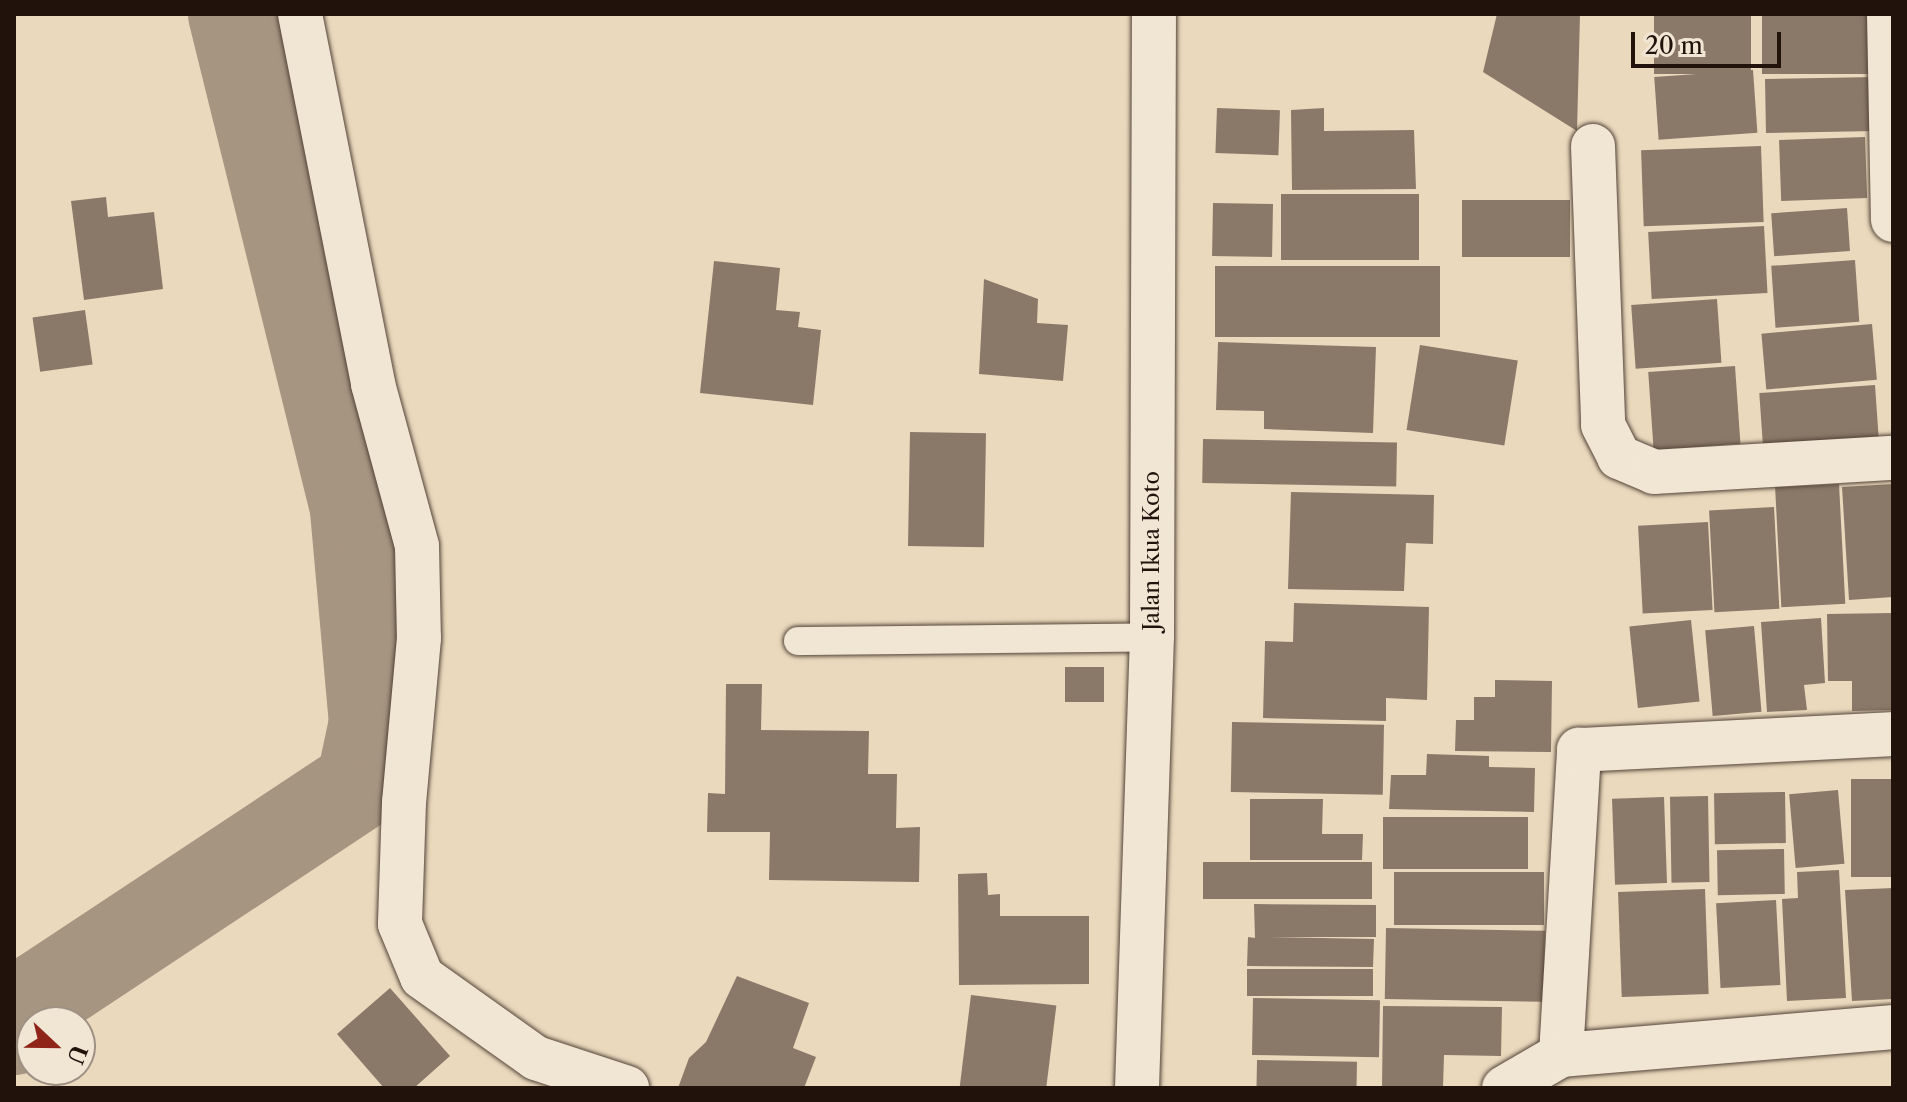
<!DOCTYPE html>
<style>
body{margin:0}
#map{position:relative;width:1907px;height:1102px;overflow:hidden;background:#ead9bd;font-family:"Libre Caslon Text",serif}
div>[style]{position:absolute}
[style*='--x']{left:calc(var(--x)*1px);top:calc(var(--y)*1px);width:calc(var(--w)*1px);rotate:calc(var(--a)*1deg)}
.river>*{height:90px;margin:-45px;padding:0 45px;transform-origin:45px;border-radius:45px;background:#a69581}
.building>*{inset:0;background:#8a7968;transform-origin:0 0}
.roads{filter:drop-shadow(0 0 2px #534438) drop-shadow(0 0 2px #534438)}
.service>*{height:28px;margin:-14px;padding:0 14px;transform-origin:14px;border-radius:14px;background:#f1e6d4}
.minor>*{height:44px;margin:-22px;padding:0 22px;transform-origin:22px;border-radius:22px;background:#f1e6d4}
.tertiary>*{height:44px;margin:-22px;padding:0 22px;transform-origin:22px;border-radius:22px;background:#f1e6d4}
span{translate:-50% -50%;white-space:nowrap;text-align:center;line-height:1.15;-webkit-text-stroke:6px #f1e6d4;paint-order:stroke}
.street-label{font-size:22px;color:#21120c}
.frame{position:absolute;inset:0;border:16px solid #21120c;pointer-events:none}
.north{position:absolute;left:16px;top:1006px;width:80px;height:80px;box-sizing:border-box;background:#f1e6d4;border:2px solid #9e9184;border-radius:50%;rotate:112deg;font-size:22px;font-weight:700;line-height:32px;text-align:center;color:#21120c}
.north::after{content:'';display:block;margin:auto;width:28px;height:36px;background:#8f2418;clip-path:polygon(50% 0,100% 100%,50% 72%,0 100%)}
.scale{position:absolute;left:1631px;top:32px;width:150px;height:36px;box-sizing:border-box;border:4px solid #21120c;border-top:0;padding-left:10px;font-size:24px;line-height:28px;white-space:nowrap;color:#21120c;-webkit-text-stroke:6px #f1e6d4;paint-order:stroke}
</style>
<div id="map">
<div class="river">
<i style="--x:14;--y:1030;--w:45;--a:-51.3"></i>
<i style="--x:42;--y:995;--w:382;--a:-33.5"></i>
<i style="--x:361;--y:784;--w:62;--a:-78"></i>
<i style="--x:374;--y:723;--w:216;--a:-95.1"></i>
<i style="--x:355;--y:508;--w:509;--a:-103.87"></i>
</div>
<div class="building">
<i style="clip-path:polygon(1497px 14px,1580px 14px,1577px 131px,1483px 72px)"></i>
<i style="left:1654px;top:14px;width:97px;height:60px"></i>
<i style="left:1762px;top:14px;width:111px;height:60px"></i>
<i style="left:1753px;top:70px;width:63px;height:99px;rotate:86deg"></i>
<i style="left:1876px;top:77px;width:54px;height:111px;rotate:89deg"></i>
<i style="left:1217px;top:108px;width:63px;height:45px;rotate:2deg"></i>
<i style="clip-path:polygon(1324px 108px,1324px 131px,1414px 130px,1416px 189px,1292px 190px,1291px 110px)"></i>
<i style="left:1865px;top:137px;width:61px;height:86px;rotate:88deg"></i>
<i style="left:1761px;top:146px;width:76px;height:120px;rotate:88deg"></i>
<i style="left:1281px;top:194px;width:138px;height:66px"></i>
<i style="clip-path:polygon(106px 197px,108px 217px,154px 212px,163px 289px,84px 300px,71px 201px)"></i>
<i style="left:1462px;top:200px;width:108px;height:57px"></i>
<i style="left:1213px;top:203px;width:60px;height:53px;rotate:1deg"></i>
<i style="left:1847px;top:208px;width:43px;height:76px;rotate:86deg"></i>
<i style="left:1764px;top:226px;width:67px;height:116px;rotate:87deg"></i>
<i style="left:1855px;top:260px;width:62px;height:84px;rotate:86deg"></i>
<i style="clip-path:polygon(714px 261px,780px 268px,776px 310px,800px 312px,798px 327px,821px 330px,813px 405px,700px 393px)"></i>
<i style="left:1440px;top:266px;width:71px;height:225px;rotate:90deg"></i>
<i style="clip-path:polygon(984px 279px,1038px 299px,1037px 323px,1068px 325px,1063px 381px,979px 374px)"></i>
<i style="left:1717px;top:299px;width:64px;height:86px;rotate:86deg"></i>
<i style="left:85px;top:310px;width:55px;height:53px;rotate:82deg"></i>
<i style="left:1872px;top:324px;width:56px;height:111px;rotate:85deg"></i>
<i style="clip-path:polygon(1218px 342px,1376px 347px,1373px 433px,1264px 429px,1264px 411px,1216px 410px)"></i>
<i style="left:1420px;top:345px;width:99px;height:86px;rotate:9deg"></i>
<i style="left:1735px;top:366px;width:78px;height:87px;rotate:86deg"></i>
<i style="left:1875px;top:385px;width:59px;height:116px;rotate:86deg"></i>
<i style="left:910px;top:432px;width:76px;height:114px;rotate:1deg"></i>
<i style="left:1203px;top:439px;width:194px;height:44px;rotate:1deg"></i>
<i style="left:1839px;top:484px;width:120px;height:64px;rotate:87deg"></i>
<i style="clip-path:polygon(1893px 484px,1893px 597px,1849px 600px,1842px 487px)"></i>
<i style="clip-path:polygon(1291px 492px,1434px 495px,1433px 544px,1406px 543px,1404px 591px,1288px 589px)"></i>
<i style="left:1774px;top:507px;width:102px;height:65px;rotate:87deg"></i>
<i style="left:1708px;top:522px;width:88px;height:70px;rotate:87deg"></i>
<i style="clip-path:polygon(1294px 603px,1429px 607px,1427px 700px,1386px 698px,1386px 721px,1263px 718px,1265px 641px,1293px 642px)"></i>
<i style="clip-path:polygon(1893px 613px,1893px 710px,1852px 711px,1852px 681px,1828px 681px,1827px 614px)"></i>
<i style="clip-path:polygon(1821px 618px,1825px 683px,1804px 685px,1807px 710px,1767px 712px,1761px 622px)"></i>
<i style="left:1691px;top:620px;width:82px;height:62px;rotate:84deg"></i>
<i style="left:1754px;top:626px;width:86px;height:49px;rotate:85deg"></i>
<i style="left:1065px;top:667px;width:39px;height:35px"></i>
<i style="clip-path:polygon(1495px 680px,1552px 681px,1551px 752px,1455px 751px,1456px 720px,1474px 720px,1474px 697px,1495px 697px)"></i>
<i style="clip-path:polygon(726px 684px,762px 684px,761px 730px,869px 731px,868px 774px,897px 774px,896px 828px,920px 827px,919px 882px,769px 880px,770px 832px,707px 832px,708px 793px,725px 794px)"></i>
<i style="left:1232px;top:722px;width:152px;height:70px;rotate:1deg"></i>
<i style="clip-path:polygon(1427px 754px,1489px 756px,1489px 767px,1535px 768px,1534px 812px,1389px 809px,1391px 775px,1426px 775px)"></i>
<i style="left:1893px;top:779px;width:98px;height:42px;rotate:90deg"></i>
<i style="left:1838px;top:790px;width:74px;height:49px;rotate:85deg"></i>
<i style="left:1785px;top:792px;width:51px;height:71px;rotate:89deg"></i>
<i style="left:1708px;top:796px;width:86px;height:38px;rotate:89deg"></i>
<i style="left:1664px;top:797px;width:86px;height:52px;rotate:88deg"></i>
<i style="clip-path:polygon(1250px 799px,1323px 799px,1322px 834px,1363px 834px,1362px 860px,1250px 860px)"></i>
<i style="left:1383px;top:817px;width:145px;height:52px"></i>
<i style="left:1784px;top:849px;width:45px;height:67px;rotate:89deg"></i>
<i style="left:1203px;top:862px;width:169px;height:37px"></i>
<i style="clip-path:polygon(1839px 870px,1846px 998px,1787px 1001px,1782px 899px,1798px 898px,1797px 872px)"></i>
<i style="left:1544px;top:872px;width:53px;height:150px;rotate:90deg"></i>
<i style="clip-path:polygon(987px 873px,988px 895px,1000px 894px,1000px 916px,1089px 916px,1089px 984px,959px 985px,958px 874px)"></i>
<i style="clip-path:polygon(1893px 888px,1893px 999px,1852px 1001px,1845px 890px)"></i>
<i style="left:1705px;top:889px;width:105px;height:87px;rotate:88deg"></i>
<i style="left:1776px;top:900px;width:85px;height:60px;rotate:87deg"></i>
<i style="clip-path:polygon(1254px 904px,1376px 905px,1376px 937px,1270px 937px,1374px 939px,1373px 967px,1247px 966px,1248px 937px,1255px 938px)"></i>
<i style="left:1386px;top:928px;width:159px;height:71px;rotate:1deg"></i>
<i style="left:1247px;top:969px;width:126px;height:27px"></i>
<i style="clip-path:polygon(737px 976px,809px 1003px,793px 1048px,816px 1057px,804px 1088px,678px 1088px,689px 1058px,706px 1042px)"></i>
<i style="clip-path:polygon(390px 988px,450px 1056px,414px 1088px,384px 1088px,337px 1034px)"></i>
<i style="left:971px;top:995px;width:86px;height:94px;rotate:7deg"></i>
<i style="left:1253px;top:998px;width:127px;height:57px;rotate:1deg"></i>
<i style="clip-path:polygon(1383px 1006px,1502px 1007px,1501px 1056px,1444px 1055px,1443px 1088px,1382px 1088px)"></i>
<i style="left:1257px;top:1060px;width:100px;height:28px;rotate:1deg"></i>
</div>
<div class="roads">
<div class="service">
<i style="--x:798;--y:641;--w:354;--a:-0.6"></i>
</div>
<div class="minor">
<i style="--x:1889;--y:14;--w:206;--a:88.9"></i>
<i style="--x:1593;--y:146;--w:279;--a:87.9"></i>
<i style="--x:1603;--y:425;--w:36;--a:63"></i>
<i style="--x:1619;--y:457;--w:38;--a:23"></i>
<i style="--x:1654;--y:472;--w:239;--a:-3.4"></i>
<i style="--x:1561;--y:1055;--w:306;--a:-86.6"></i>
<i style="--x:1579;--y:750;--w:314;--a:-2.9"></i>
<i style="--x:1504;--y:1088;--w:66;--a:-30.1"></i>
<i style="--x:1561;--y:1055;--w:333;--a:-4.8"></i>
</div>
<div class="tertiary">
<i style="--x:300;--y:14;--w:377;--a:78.8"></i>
<i style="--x:373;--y:384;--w:168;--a:74.8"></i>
<i style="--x:417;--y:546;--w:92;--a:88.8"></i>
<i style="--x:419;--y:638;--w:165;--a:95.2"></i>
<i style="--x:404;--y:802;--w:122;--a:91.9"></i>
<i style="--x:400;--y:924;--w:57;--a:67.5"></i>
<i style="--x:422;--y:977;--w:140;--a:35.4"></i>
<i style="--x:536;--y:1058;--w:96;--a:18.2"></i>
<i style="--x:1137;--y:1088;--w:451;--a:-88.1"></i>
<i style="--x:1152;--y:637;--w:623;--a:-89.82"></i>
</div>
</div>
<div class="street-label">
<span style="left:1152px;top:551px;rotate:-90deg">Jalan Ikua Koto</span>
</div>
<div class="frame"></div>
<div class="north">U</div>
<div class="scale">20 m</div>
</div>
